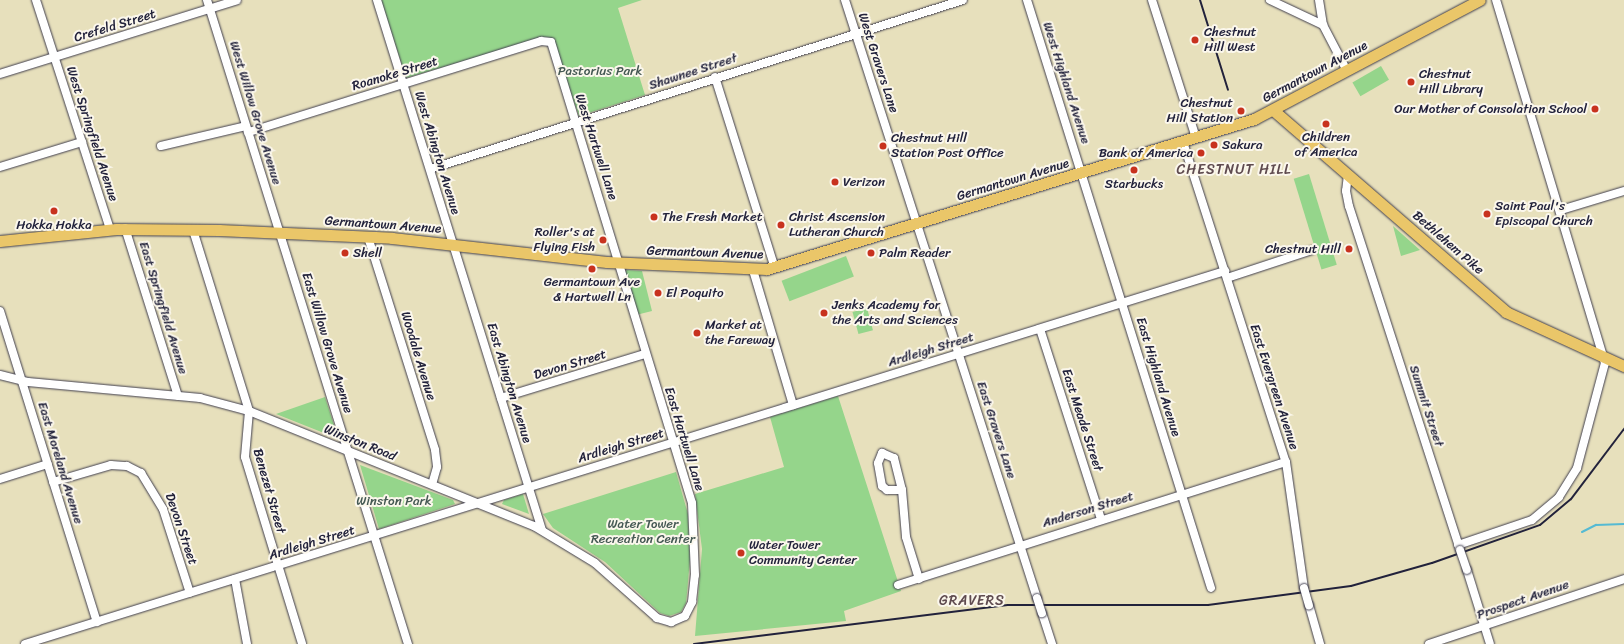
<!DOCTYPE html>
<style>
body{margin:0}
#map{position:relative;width:1624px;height:644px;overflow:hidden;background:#e7e0bc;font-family:Sriracha,sans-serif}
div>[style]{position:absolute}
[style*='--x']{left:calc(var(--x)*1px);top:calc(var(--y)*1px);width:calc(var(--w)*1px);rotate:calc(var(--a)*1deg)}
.green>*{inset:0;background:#95d58b;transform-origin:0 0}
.stream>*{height:2px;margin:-1px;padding:0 1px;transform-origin:1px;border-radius:1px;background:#55bad3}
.roads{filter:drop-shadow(0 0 1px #403e4e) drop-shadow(0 0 1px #403e4e)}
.minor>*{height:8px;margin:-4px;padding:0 4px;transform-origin:4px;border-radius:4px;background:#fff}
.major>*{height:11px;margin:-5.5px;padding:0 5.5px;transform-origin:5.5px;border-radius:5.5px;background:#eac669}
.rail>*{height:2px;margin:-1px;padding:0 1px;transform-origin:1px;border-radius:1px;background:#22223b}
.bridges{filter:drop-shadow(0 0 1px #403e4e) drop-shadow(0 0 1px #403e4e)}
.minor-bridge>*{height:8px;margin:-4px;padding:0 4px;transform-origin:4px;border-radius:4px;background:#fff}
.dots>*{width:11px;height:11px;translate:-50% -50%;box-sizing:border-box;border:2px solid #fbf7ec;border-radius:50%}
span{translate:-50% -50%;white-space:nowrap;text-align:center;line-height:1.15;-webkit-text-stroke:4px #fbf7ec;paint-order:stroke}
.street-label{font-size:13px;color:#22223b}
.poi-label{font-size:13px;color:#22223b}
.left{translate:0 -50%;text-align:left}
.right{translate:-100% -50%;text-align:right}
.park-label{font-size:13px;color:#445853}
.neighbourhood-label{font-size:14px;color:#5f4b4f;letter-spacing:1px}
</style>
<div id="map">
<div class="green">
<i style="clip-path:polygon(381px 0,642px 0,618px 8px,645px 95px,579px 116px,552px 39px,546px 37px,406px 78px)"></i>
<i style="left:1381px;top:66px;width:16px;height:33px;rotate:60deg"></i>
<i style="left:1309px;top:174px;width:95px;height:16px;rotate:73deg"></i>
<i style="clip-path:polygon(1393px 226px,1420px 250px,1401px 256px)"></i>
<i style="left:846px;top:256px;width:22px;height:69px;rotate:69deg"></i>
<i style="clip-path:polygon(627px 270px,642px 271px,652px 311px,636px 315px,624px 272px)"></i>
<i style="left:867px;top:308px;width:23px;height:15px;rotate:75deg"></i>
<i style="clip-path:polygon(838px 396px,901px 591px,844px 611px,846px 621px,695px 636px,702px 549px,695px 494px,784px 467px,770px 417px)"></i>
<i style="clip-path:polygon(325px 397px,336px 431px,334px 437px,276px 414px)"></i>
<i style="clip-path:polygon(360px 465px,453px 500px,455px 504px,379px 529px)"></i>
<i style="clip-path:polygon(676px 472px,688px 514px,690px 560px,686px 603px,681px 612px,669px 616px,660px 613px,605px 562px,553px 528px,543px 514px)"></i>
<i style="clip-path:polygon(523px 494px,529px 514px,502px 504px,504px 500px)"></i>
</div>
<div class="stream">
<i style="--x:1582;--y:532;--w:16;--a:-27"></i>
<i style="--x:1596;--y:525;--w:28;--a:-2"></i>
</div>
<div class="roads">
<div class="minor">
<i style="--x:36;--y:0;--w:241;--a:72.1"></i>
<i style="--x:207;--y:0;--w:675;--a:72.67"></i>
<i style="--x:377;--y:0;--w:555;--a:72.71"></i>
<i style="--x:845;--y:0;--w:628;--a:72.2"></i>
<i style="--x:1027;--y:0;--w:616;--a:72.62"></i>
<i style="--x:1152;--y:0;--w:145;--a:72.3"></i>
<i style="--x:1270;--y:0;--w:59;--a:25.3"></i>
<i style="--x:1319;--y:0;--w:25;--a:81"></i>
<i style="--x:1323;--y:25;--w:52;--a:62.4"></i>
<i style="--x:0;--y:74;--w:248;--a:-17.3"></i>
<i style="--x:715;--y:77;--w:200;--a:72.6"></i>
<i style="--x:1183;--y:142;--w:336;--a:72.2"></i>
<i style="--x:1286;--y:462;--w:127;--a:81.9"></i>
<i style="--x:161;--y:146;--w:87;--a:-13.2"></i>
<i style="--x:0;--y:167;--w:86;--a:-17"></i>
<i style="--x:430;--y:169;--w:559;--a:-17.59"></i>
<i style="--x:1348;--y:175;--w:16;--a:97"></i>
<i style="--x:1346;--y:191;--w:15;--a:79"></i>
<i style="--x:1349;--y:206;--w:361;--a:72.1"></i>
<i style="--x:1561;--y:210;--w:66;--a:-16.8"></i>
<i style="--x:125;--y:228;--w:176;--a:72.5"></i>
<i style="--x:193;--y:230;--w:189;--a:72.8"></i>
<i style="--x:249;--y:411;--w:46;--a:95"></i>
<i style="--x:245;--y:457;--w:195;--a:73"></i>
<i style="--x:368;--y:237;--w:223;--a:72.5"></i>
<i style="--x:435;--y:450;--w:17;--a:83"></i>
<i style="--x:437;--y:467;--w:18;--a:106"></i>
<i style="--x:753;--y:270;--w:141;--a:73.5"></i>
<i style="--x:1227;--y:278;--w:89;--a:-18.2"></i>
<i style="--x:0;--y:311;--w:326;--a:72.7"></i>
<i style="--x:1040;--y:329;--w:200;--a:72.2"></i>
<i style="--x:0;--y:375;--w:29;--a:14"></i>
<i style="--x:28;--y:382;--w:173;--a:5.3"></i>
<i style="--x:200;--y:398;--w:51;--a:14.9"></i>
<i style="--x:249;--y:411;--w:307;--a:22"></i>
<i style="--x:534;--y:526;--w:71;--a:31.2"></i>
<i style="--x:595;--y:563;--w:83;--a:41.6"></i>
<i style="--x:657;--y:618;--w:15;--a:16"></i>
<i style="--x:671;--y:622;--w:15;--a:-23"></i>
<i style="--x:685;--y:616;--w:16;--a:-63"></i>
<i style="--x:692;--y:602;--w:27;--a:-84"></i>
<i style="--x:695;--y:575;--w:72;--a:-92.4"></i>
<i style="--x:692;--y:503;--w:482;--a:-107"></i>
<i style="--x:551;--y:42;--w:10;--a:-174"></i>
<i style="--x:541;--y:41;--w:307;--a:162.7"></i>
<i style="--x:501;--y:398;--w:151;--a:-17"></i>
<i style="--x:0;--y:479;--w:50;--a:-17.4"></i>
<i style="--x:53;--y:482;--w:60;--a:-16.3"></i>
<i style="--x:111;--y:465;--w:16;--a:4"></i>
<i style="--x:127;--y:466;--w:16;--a:27"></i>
<i style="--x:141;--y:473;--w:42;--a:58.6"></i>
<i style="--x:163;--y:509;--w:88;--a:72.2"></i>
<i style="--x:902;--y:490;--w:15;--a:180"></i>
<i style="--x:887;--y:490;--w:6;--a:-141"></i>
<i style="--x:882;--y:486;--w:23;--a:-100"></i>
<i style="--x:878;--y:463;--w:11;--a:-68"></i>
<i style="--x:882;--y:453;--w:13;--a:23"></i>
<i style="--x:894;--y:458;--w:33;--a:76"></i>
<i style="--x:902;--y:490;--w:47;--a:85.1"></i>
<i style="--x:906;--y:537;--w:44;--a:72.8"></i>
<i style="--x:1458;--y:545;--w:78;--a:-18.7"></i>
<i style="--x:1532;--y:520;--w:35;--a:-40"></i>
<i style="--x:1559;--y:497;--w:34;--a:-58"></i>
<i style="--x:1577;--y:468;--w:109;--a:-75.1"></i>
<i style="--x:1605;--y:363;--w:379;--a:-106.7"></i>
<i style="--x:1467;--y:570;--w:77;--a:72.7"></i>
<i style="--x:235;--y:579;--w:66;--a:79.5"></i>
<i style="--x:898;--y:585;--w:407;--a:-17.6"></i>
<i style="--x:1309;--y:605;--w:41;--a:74.2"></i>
<i style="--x:1042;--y:613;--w:33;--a:72"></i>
<i style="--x:25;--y:644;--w:1257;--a:-17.27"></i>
<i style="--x:1429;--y:644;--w:206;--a:-18.4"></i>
</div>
<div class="major">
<i style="--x:1273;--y:110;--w:308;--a:40.9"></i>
<i style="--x:1506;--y:312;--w:130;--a:24.6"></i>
<i style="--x:0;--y:241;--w:117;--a:-5.9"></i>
<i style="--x:116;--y:229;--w:103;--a:0.6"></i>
<i style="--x:219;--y:230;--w:173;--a:2.6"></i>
<i style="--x:392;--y:238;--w:216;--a:6.4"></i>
<i style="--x:607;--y:262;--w:160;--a:2.5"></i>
<i style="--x:767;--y:269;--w:510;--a:-17.12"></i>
<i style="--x:1254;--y:119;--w:255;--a:-27.8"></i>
</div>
</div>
<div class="rail">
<i style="--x:1200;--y:0;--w:94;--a:72.7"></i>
<i style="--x:694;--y:644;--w:316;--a:-7.1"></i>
<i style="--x:1008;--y:605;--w:200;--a:0"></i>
<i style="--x:1208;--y:605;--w:144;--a:-7.6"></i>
<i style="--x:1351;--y:586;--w:84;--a:-15.9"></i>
<i style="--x:1432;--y:563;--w:114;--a:-19.4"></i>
<i style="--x:1540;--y:525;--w:40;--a:-40"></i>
<i style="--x:1571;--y:499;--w:88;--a:-52.9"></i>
</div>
<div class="bridges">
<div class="minor-bridge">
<i style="--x:1460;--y:550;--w:21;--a:71"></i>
<i style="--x:1304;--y:588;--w:18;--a:74"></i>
<i style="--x:1037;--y:598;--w:16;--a:72"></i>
</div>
</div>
<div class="dots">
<i style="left:1195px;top:40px;background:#c8321e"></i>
<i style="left:1411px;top:82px;background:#c8321e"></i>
<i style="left:1595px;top:109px;background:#c8321e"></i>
<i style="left:1241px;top:111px;background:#c8321e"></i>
<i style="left:1326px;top:124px;background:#c8321e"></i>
<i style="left:1214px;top:145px;background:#c8321e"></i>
<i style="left:883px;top:146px;background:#c8321e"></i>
<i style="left:1201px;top:153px;background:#c8321e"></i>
<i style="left:1134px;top:170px;background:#c8321e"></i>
<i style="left:835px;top:182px;background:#c8321e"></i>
<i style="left:54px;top:211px;background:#c8321e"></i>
<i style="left:1487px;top:214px;background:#c8321e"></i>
<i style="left:654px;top:217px;background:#c8321e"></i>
<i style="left:781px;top:225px;background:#c8321e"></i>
<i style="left:603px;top:240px;background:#c8321e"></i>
<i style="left:1349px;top:249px;background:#c8321e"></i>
<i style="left:345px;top:253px;background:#c8321e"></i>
<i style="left:871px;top:253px;background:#c8321e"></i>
<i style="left:592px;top:269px;background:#c8321e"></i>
<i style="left:658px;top:293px;background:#c8321e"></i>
<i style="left:824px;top:313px;background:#c8321e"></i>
<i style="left:697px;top:333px;background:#c8321e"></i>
<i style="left:741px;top:553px;background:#c8321e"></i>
</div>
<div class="street-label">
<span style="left:115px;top:26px;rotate:-17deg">Crefeld Street</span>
<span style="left:878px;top:63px;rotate:72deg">West Gravers Lane</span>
<span style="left:693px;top:72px;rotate:-18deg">Shawnee Street</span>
<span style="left:1315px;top:72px;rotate:-28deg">Germantown Avenue</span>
<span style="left:395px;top:74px;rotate:-17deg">Roanoke Street</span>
<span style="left:1066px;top:83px;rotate:72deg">West Highland Avenue</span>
<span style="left:255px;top:113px;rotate:73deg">West Willow Grove Avenue</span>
<span style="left:92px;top:134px;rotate:72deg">West Springfield Avenue</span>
<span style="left:596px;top:147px;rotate:72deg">West Hartwell Lane</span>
<span style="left:437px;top:153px;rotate:73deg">West Abington Avenue</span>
<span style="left:1013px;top:180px;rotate:-17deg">Germantown Avenue</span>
<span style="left:383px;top:225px;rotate:4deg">Germantown Avenue</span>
<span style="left:1448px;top:243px;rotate:41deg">Bethlehem Pike</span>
<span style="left:705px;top:253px;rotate:2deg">Germantown Avenue</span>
<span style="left:163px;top:308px;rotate:73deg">East Springfield Avenue</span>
<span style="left:327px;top:343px;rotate:73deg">East Willow Grove Avenue</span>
<span style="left:931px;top:350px;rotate:-17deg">Ardleigh Street</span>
<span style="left:418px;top:356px;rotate:73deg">Woodale Avenue</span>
<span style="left:570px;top:365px;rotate:-17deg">Devon Street</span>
<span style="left:1158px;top:377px;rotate:73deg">East Highland Avenue</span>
<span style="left:509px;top:383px;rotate:73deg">East Abington Avenue</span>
<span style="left:1274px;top:387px;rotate:72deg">East Evergreen Avenue</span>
<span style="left:1426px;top:406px;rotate:72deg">Summit Street</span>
<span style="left:1082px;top:420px;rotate:72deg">East Meade Street</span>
<span style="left:996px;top:430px;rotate:72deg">East Gravers Lane</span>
<span style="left:684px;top:439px;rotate:73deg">East Hartwell Lane</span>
<span style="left:360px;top:443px;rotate:22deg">Winston Road</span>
<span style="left:621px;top:446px;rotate:-17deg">Ardleigh Street</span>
<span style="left:60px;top:463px;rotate:73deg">East Moreland Avenue</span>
<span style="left:269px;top:491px;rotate:74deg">Benezet Street</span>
<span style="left:1088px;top:510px;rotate:-17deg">Anderson Street</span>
<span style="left:181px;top:529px;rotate:71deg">Devon Street</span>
<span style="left:312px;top:543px;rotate:-17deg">Ardleigh Street</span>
<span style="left:1523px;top:600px;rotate:-19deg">Prospect Avenue</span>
</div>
<div class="poi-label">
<span class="left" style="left:1204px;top:40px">Chestnut<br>Hill West</span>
<span class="left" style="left:1419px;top:82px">Chestnut<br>Hill Library</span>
<span class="right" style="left:1233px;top:111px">Chestnut<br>Hill Station</span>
<span class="right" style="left:1587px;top:109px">Our Mother of Consolation School</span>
<span style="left:1326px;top:145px">Children<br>of America</span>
<span class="left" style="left:891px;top:146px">Chestnut Hill<br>Station Post Office</span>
<span class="left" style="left:1222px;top:145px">Sakura</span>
<span class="right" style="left:1193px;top:153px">Bank of America</span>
<span class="left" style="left:843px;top:182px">Verizon</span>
<span style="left:1134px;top:184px">Starbucks</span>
<span class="left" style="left:1495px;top:214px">Saint Paul's<br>Episcopal Church</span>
<span class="left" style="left:662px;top:217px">The Fresh Market</span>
<span class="left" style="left:789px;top:225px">Christ Ascension<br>Lutheran Church</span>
<span style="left:54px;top:225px">Hokka Hokka</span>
<span class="right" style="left:595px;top:240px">Roller's at<br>Flying Fish</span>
<span class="right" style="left:1341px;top:249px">Chestnut Hill</span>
<span class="left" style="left:353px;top:253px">Shell</span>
<span class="left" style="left:879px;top:253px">Palm Reader</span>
<span style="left:592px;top:290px">Germantown Ave<br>&amp; Hartwell Ln</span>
<span class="left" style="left:666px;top:293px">El Poquito</span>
<span class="left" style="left:832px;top:313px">Jenks Academy for<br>the Arts and Sciences</span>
<span class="left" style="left:705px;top:333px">Market at<br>the Fareway</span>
<span class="left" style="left:749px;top:553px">Water Tower<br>Community Center</span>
</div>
<div class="park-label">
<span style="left:600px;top:71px">Pastorius Park</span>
<span style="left:394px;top:501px">Winston Park</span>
<span style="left:643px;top:532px">Water Tower<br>Recreation Center</span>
</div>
<div class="neighbourhood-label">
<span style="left:1234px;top:170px">CHESTNUT HILL</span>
<span style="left:972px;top:601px">GRAVERS</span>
</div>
</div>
